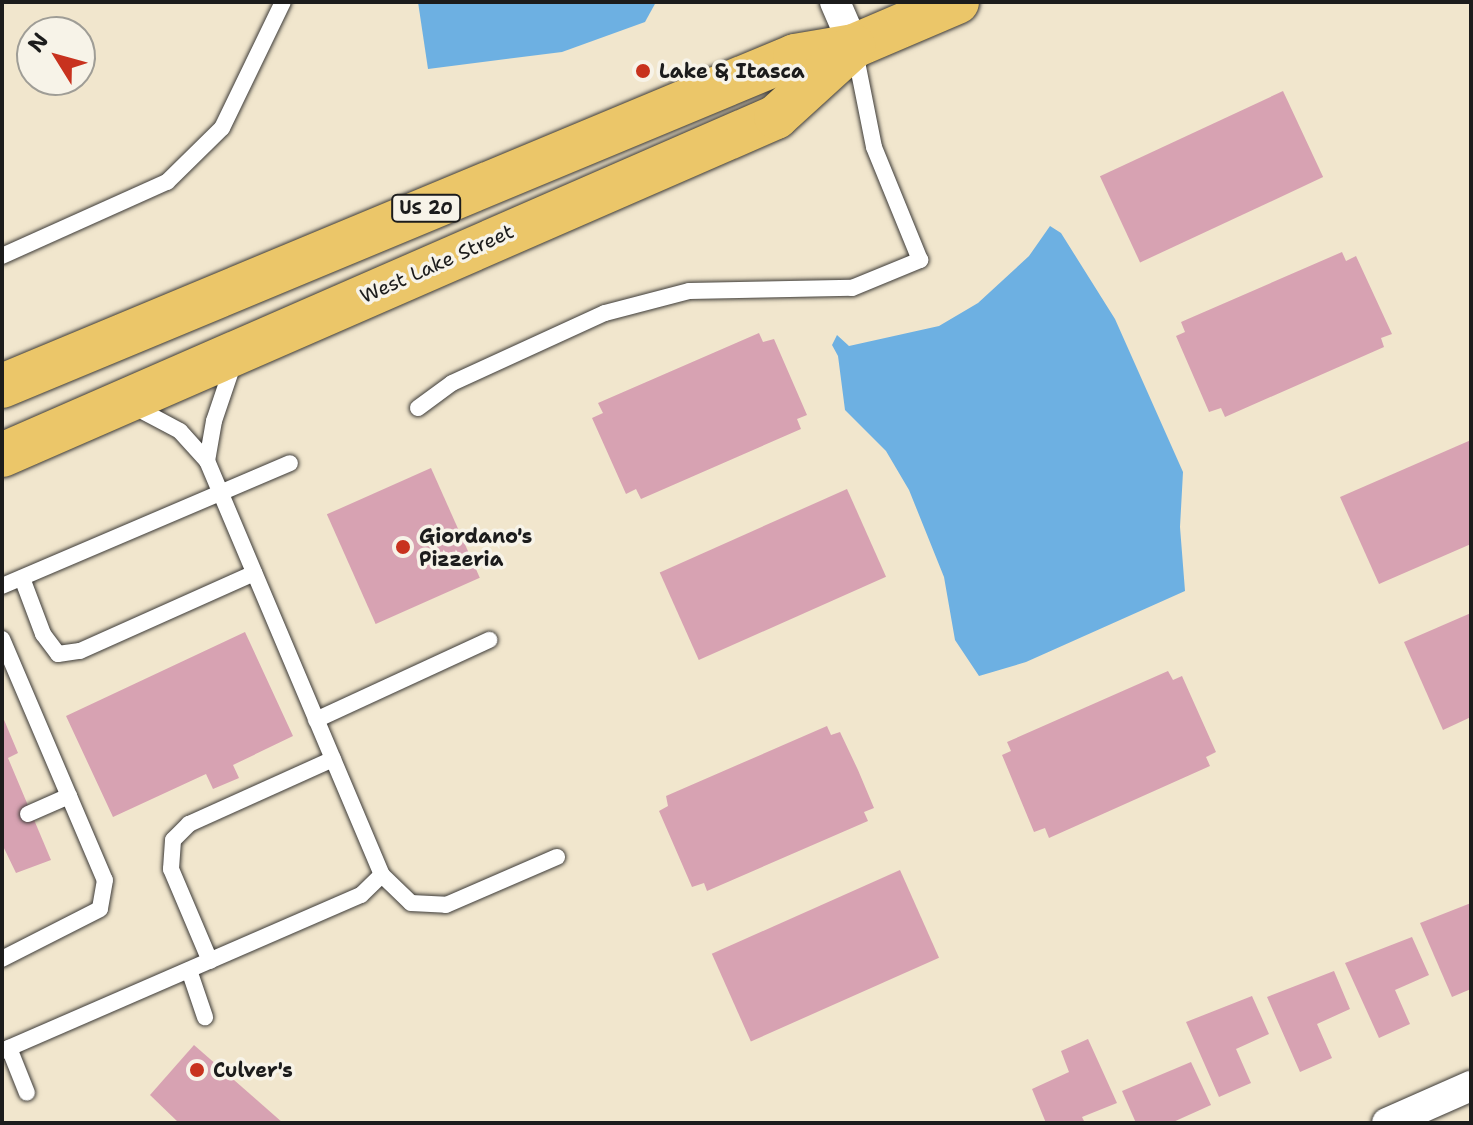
<!DOCTYPE html>
<style>
body{margin:0}
#map{position:relative;width:1473px;height:1125px;overflow:hidden;background:#f1e6cd;font-family:"Shantell Sans",sans-serif}
div>[style]{position:absolute}
[style*='--x']{left:calc(var(--x)*1px);top:calc(var(--y)*1px);width:calc(var(--w)*1px);rotate:calc(var(--a)*1deg)}
.water>*{inset:0;background:#6db0e2}
.building>*{inset:0;background:#d7a2b2;transform-origin:0 0}
.roads{filter:drop-shadow(0 0 2px #3c3a37) drop-shadow(0 0 2px #3c3a37)}
.lane>*{height:16px;margin:-8px;padding:0 8px;transform-origin:8px;border-radius:8px;background:#fff}
.street>*{height:30px;margin:-15px;padding:0 15px;transform-origin:15px;border-radius:15px;background:#fff}
.primary>*{height:44px;margin:-22px;padding:0 22px;transform-origin:22px;border-radius:22px;background:#ebc669}
.dots>*{width:22px;height:22px;translate:-50% -50%;box-sizing:border-box;border:4px solid #f7f3e8;border-radius:50%}
span{translate:-50% -50%;white-space:nowrap;text-align:center;line-height:1.15;-webkit-text-stroke:7px #f7f3e8;paint-order:stroke}
.shield-label span{padding:2px 6px;background:#f7f3e8;border:2px solid;border-radius:6px;-webkit-text-stroke-width:0}
.shield-label{font-size:18px;color:#1c1c1c;font-weight:700}
.poi-label{font-size:20px;color:#1c1c1c;font-weight:700}
.left{translate:0 -50%;text-align:left}
.street-label{font-size:20px;color:#1c1c1c}
.frame{position:absolute;inset:0;border:4px solid #1c1c1c;pointer-events:none}
.north{position:absolute;left:16px;top:16px;width:80px;height:80px;box-sizing:border-box;background:#f7f3e8;border:2px solid #9f9d96;border-radius:50%;rotate:307deg;font-size:22px;font-weight:700;line-height:32px;text-align:center;color:#1c1c1c}
.north::after{content:'';display:block;margin:auto;width:28px;height:36px;background:#c8321e;clip-path:polygon(50% 0,100% 100%,50% 72%,0 100%)}
</style>
<div id="map">
<div class="water">
<i style="clip-path:polygon(418px 2px,656px 2px,645px 22px,562px 52px,428px 69px)"></i>
<i style="clip-path:polygon(1050px 226px,1061px 233px,1115px 319px,1183px 472px,1180px 527px,1185px 591px,1026px 662px,979px 676px,955px 640px,944px 577px,909px 490px,886px 451px,845px 410px,838px 356px,832px 345px,837px 335px,849px 346px,939px 326px,978px 303px,1029px 256px)"></i>
</div>
<div class="building">
<i style="left:1283px;top:91px;width:95px;height:202px;rotate:65deg"></i>
<i style="clip-path:polygon(1342px 252px,1346px 261px,1356px 256px,1392px 334px,1381px 338px,1384px 347px,1225px 417px,1221px 408px,1209px 412px,1176px 336px,1185px 332px,1181px 322px)"></i>
<i style="clip-path:polygon(759px 333px,763px 342px,774px 339px,807px 415px,797px 419px,801px 429px,641px 499px,636px 489px,626px 494px,592px 418px,603px 413px,598px 403px)"></i>
<i style="clip-path:polygon(1471px 440px,1471px 544px,1379px 584px,1340px 497px)"></i>
<i style="left:431px;top:468px;width:120px;height:114px;rotate:66deg"></i>
<i style="left:847px;top:489px;width:96px;height:205px;rotate:66deg"></i>
<i style="clip-path:polygon(1471px 613px,1471px 717px,1443px 730px,1404px 642px)"></i>
<i style="clip-path:polygon(245px 632px,293px 736px,233px 765px,239px 778px,213px 789px,206px 774px,113px 817px,66px 716px)"></i>
<i style="clip-path:polygon(1168px 671px,1173px 680px,1182px 676px,1216px 752px,1206px 757px,1210px 766px,1049px 838px,1045px 828px,1034px 832px,1002px 755px,1011px 751px,1007px 742px)"></i>
<i style="clip-path:polygon(2px 715px,18px 753px,8px 758px,51px 860px,16px 873px,2px 844px)"></i>
<i style="clip-path:polygon(827px 726px,831px 735px,840px 732px,858px 770px,874px 808px,864px 812px,868px 821px,707px 891px,704px 883px,692px 887px,659px 811px,668px 806px,666px 796px)"></i>
<i style="left:900px;top:870px;width:96px;height:206px;rotate:66deg"></i>
<i style="clip-path:polygon(1471px 903px,1471px 989px,1452px 997px,1420px 923px)"></i>
<i style="clip-path:polygon(1412px 937px,1429px 975px,1395px 990px,1410px 1024px,1379px 1038px,1345px 963px)"></i>
<i style="clip-path:polygon(1334px 971px,1350px 1009px,1317px 1024px,1332px 1058px,1300px 1072px,1267px 997px)"></i>
<i style="clip-path:polygon(1252px 996px,1269px 1034px,1236px 1049px,1251px 1083px,1219px 1097px,1186px 1022px)"></i>
<i style="clip-path:polygon(1088px 1039px,1117px 1103px,1082px 1117px,1085px 1123px,1046px 1123px,1032px 1089px,1069px 1072px,1061px 1051px)"></i>
<i style="clip-path:polygon(194px 1045px,283px 1123px,179px 1123px,150px 1095px)"></i>
<i style="clip-path:polygon(1191px 1062px,1211px 1105px,1171px 1123px,1136px 1123px,1122px 1091px)"></i>
</div>
<div class="roads">
<div class="lane">
<i style="--x:2;--y:256;--w:181;--a:-24.2"></i>
<i style="--x:167;--y:182;--w:77;--a:-44.5"></i>
<i style="--x:222;--y:128;--w:140;--a:-64.2"></i>
<i style="--x:418;--y:408;--w:42;--a:-36.3"></i>
<i style="--x:452;--y:383;--w:168;--a:-24.6"></i>
<i style="--x:605;--y:313;--w:87;--a:-14.7"></i>
<i style="--x:689;--y:291;--w:163;--a:-1.1"></i>
<i style="--x:852;--y:288;--w:74;--a:-22.4"></i>
<i style="--x:920;--y:260;--w:122;--a:-112.2"></i>
<i style="--x:874;--y:147;--w:97;--a:-101.3"></i>
<i style="--x:207;--y:461;--w:41;--a:-80.1"></i>
<i style="--x:214;--y:421;--w:65;--a:-71.3"></i>
<i style="--x:22;--y:578;--w:60;--a:69.4"></i>
<i style="--x:43;--y:634;--w:25;--a:53"></i>
<i style="--x:58;--y:654;--w:22;--a:-8"></i>
<i style="--x:80;--y:651;--w:191;--a:-24.1"></i>
<i style="--x:2;--y:586;--w:313;--a:-23.1"></i>
<i style="--x:2;--y:639;--w:262;--a:66.9"></i>
<i style="--x:105;--y:880;--w:29;--a:100"></i>
<i style="--x:100;--y:909;--w:110;--a:153"></i>
<i style="--x:316;--y:720;--w:191;--a:-24.8"></i>
<i style="--x:28;--y:814;--w:45;--a:-23.7"></i>
<i style="--x:382;--y:875;--w:40;--a:44"></i>
<i style="--x:411;--y:903;--w:35;--a:3"></i>
<i style="--x:446;--y:905;--w:121;--a:-23.4"></i>
<i style="--x:210;--y:961;--w:100;--a:-113"></i>
<i style="--x:171;--y:869;--w:29;--a:-86"></i>
<i style="--x:173;--y:840;--w:23;--a:-45"></i>
<i style="--x:189;--y:824;--w:158;--a:-24.3"></i>
<i style="--x:189;--y:970;--w:50;--a:71.2"></i>
<i style="--x:9;--y:1048;--w:48;--a:68.2"></i>
<i style="--x:2;--y:1051;--w:391;--a:-23.5"></i>
<i style="--x:361;--y:895;--w:29;--a:-44"></i>
<i style="--x:382;--y:875;--w:449;--a:-112.9"></i>
<i style="--x:207;--y:461;--w:40;--a:-132"></i>
<i style="--x:180;--y:431;--w:53;--a:-152"></i>
</div>
<div class="street">
<i style="--x:835;--y:2;--w:48;--a:66.6"></i>
<i style="--x:1387;--y:1123;--w:92;--a:-23.8"></i>
</div>
<div class="primary">
<i style="--x:2;--y:386;--w:859;--a:-22.59"></i>
<i style="--x:795;--y:56;--w:60;--a:-9.6"></i>
<i style="--x:854;--y:46;--w:112;--a:-23.1"></i>
<i style="--x:2;--y:455;--w:845;--a:-23.59"></i>
<i style="--x:776;--y:117;--w:105;--a:-42.3"></i>
</div>
</div>
<div class="dots">
<i style="left:643px;top:71px;background:#c8321e"></i>
<i style="left:403px;top:547px;background:#c8321e"></i>
<i style="left:197px;top:1070px;background:#c8321e"></i>
</div>
<div class="shield-label">
<span style="left:426px;top:208px">US 20</span>
</div>
<div class="poi-label">
<span class="left" style="left:659px;top:71px">Lake &amp; Itasca</span>
<span class="left" style="left:419px;top:548px">Giordano's<br>Pizzeria</span>
<span class="left" style="left:213px;top:1070px">Culver's</span>
</div>
<div class="street-label">
<span style="left:437px;top:264px;rotate:-24deg">West Lake Street</span>
</div>
<div class="frame"></div>
<div class="north">N</div>
</div>
